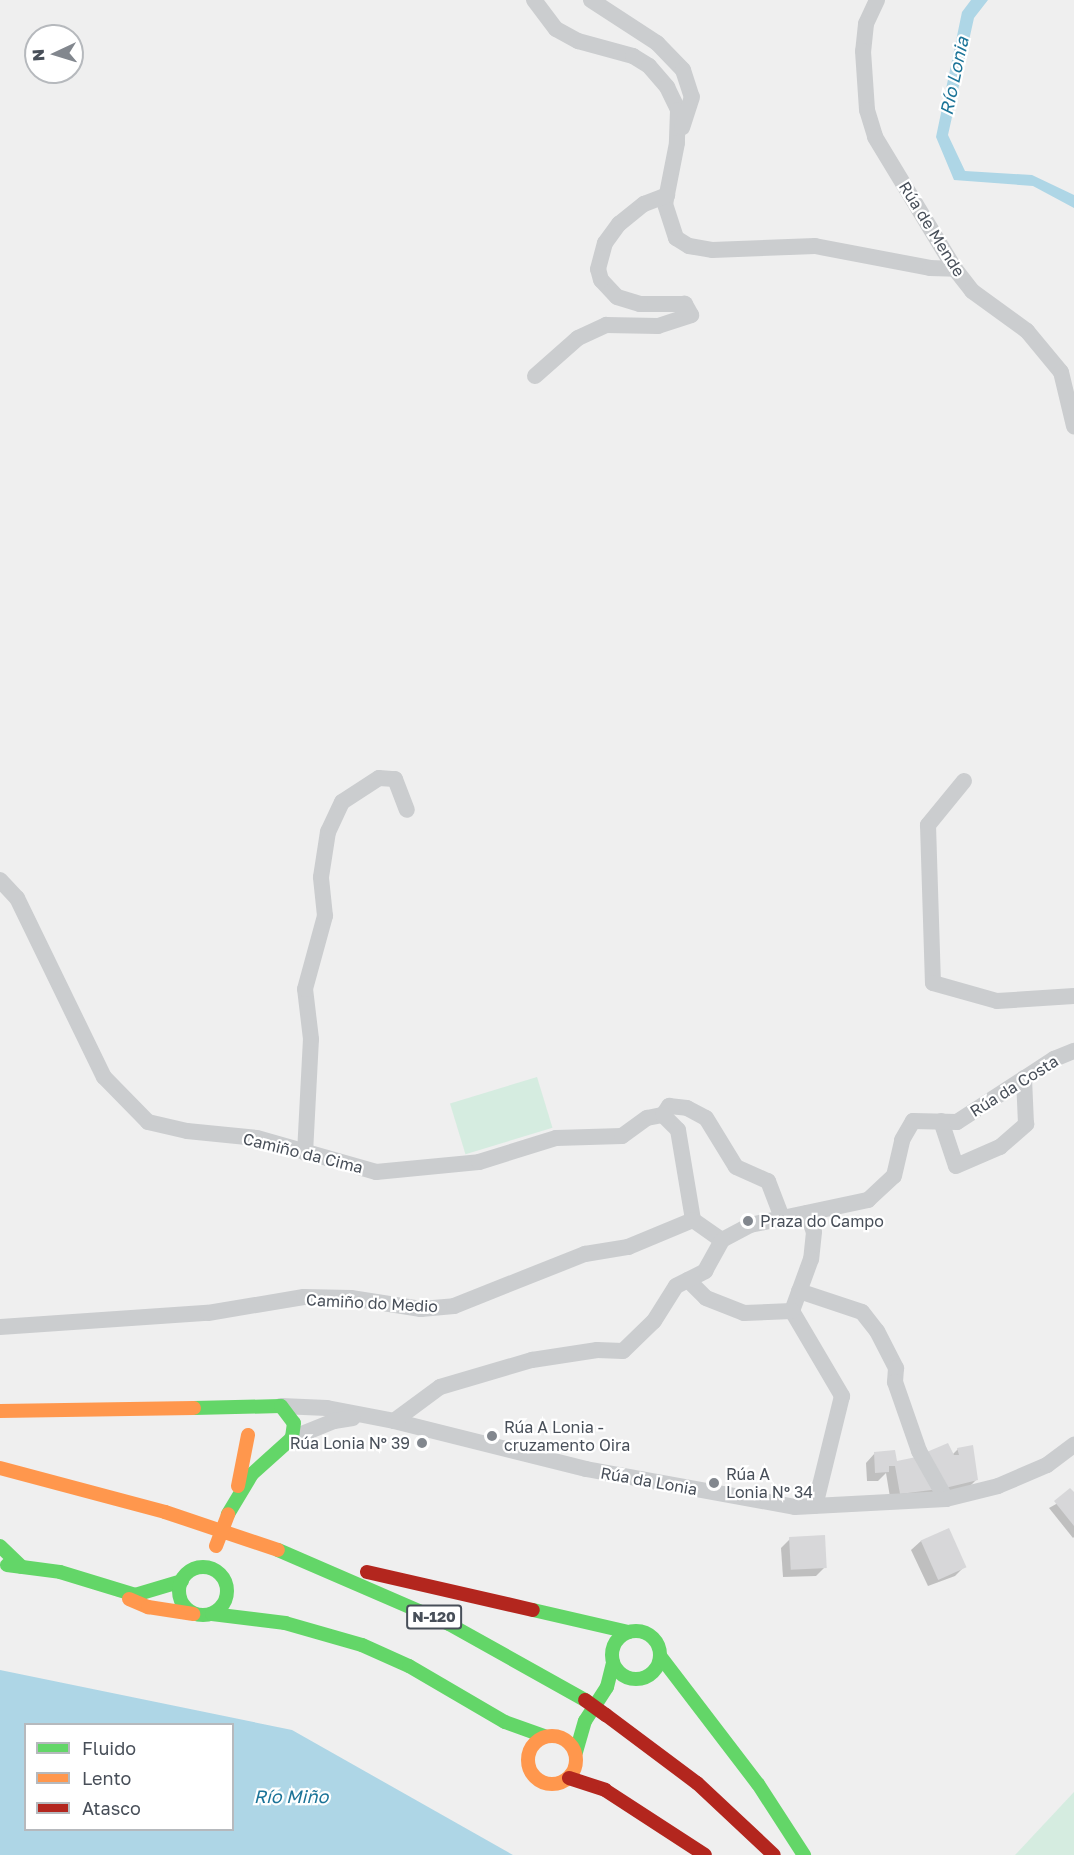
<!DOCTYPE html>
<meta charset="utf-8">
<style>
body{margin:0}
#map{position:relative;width:1074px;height:1855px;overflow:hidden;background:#efefef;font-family:"Golos Text",sans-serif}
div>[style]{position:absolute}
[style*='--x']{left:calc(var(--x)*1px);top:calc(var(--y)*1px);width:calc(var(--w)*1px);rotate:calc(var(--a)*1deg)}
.green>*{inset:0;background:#d5ece0;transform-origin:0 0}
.water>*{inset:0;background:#aed6e6}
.shadow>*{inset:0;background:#0003}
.building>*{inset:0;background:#d7d7d9;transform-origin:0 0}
.street>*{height:16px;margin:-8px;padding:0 8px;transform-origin:8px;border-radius:8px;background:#cbcdcf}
.fast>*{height:14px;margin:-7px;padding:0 7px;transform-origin:7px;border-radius:7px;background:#63d668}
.fast>.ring{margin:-7px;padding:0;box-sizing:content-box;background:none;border:14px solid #63d668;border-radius:50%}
.slow>*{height:14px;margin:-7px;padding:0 7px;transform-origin:7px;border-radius:7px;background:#ff974d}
.slow>.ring{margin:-7px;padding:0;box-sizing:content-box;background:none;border:14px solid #ff974d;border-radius:50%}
.jam>*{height:14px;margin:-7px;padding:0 7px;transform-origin:7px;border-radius:7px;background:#b3261e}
.slow-bridge>*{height:14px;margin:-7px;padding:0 7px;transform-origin:7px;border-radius:7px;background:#ff974d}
.jam-bridge>*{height:14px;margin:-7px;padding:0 7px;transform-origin:7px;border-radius:7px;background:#b3261e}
.dots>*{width:16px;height:16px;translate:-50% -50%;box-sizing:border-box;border:3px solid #fff;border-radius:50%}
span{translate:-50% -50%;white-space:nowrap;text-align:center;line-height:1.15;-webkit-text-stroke:4.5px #fff;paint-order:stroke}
.shield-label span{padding:2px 4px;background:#fff;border:2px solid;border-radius:4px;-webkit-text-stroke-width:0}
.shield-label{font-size:15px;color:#484f59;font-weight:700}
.street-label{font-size:16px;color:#484f59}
.poi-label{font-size:16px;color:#484f59}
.left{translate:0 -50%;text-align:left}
.right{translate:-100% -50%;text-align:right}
.water-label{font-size:18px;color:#1b7498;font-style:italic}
.legend{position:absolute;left:24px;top:1723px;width:210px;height:108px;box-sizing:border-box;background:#fff;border:2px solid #b6b9bd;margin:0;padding:8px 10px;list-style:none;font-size:18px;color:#484f59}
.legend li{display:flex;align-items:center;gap:12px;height:30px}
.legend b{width:30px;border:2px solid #b6b9bd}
.north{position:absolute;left:24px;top:24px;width:60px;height:60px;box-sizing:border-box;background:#fff;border:2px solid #b6b9bd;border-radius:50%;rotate:266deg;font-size:16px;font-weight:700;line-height:24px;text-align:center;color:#484f59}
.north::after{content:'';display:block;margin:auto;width:21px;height:27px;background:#82878e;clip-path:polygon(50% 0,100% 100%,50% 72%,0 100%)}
</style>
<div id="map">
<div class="green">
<i style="left:537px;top:1077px;width:53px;height:91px;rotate:73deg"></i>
<i style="clip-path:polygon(1074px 1792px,1074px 1855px,1015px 1855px)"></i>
</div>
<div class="water">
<i style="clip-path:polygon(971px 0,988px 0,974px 18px,948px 135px,965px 171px,1032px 175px,1074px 195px,1074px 208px,1033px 186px,954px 180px,936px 137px,962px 12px)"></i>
<i style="clip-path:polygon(evenodd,0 1670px,292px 1730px,513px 1855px,0 1855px,0 1670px,26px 1724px,232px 1724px,232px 1830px,26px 1830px,26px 1724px)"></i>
</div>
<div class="shadow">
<i style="clip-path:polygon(958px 1449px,976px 1480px,967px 1489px,891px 1503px,886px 1473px,878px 1481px,867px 1481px,866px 1463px,875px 1453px,895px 1463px,952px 1455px)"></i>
<i style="clip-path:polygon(1074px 1494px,1074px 1537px,1073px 1538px,1049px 1508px)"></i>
<i style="clip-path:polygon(948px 1530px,964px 1567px,955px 1576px,928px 1586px,911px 1550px,921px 1541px)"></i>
<i style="clip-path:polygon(790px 1539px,825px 1567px,816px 1576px,783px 1577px,781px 1548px)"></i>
</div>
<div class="building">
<i style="clip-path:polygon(948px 1443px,954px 1455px,959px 1455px,957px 1448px,973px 1445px,978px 1480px,941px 1489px,922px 1454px)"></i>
<i style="clip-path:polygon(895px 1450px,897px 1461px,921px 1456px,939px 1489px,900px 1494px,895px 1466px,889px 1466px,889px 1472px,875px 1473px,874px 1452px)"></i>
<i style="clip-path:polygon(1070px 1488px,1074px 1492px,1074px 1526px,1054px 1501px)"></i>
<i style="left:949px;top:1528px;width:43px;height:31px;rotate:66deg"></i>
<i style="left:825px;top:1535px;width:33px;height:36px;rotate:87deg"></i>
</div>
<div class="street">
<i style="--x:534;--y:0;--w:36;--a:53"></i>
<i style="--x:556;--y:29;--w:25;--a:29"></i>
<i style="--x:578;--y:41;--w:57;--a:15.3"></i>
<i style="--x:633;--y:56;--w:19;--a:32"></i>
<i style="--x:649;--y:66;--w:28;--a:49"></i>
<i style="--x:667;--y:87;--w:25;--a:64"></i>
<i style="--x:678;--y:110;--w:33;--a:92"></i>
<i style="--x:677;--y:143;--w:62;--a:101.1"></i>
<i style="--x:665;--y:204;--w:36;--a:72"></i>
<i style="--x:676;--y:238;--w:15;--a:32"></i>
<i style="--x:689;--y:246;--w:23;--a:10"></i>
<i style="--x:712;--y:250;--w:103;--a:-2.2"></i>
<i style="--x:815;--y:246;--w:117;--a:10.8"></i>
<i style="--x:930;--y:268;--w:25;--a:2"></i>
<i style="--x:591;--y:0;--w:79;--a:33.1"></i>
<i style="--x:657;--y:43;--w:37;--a:46"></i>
<i style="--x:683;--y:70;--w:28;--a:72"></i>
<i style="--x:692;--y:97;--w:32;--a:108"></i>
<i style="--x:877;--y:0;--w:26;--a:115"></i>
<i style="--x:866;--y:24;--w:27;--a:96"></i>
<i style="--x:863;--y:51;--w:59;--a:86.1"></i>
<i style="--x:867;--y:110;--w:28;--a:73"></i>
<i style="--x:875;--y:137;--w:154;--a:58.8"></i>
<i style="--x:955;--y:269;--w:28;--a:52"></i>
<i style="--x:972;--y:291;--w:68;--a:36"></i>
<i style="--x:1027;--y:331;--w:53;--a:50.3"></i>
<i style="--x:1061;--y:372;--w:56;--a:76.5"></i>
<i style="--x:535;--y:376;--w:57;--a:-41.5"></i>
<i style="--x:578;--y:338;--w:31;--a:-25"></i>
<i style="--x:606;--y:325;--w:52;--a:1.1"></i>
<i style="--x:658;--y:326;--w:35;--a:-18"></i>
<i style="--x:691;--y:315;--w:13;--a:-119"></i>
<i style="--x:685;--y:304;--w:45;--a:180"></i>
<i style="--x:640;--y:304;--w:24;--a:-163"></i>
<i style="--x:617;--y:297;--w:23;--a:-133"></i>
<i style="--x:601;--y:280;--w:11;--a:-105"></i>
<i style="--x:598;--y:269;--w:27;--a:-75"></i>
<i style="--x:605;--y:243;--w:24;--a:-54"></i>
<i style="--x:619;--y:224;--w:32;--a:-39"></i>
<i style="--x:644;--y:204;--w:25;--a:-21"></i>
<i style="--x:964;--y:781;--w:57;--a:129.3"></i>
<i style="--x:928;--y:825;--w:158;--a:88.2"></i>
<i style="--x:933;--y:983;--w:66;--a:15.7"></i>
<i style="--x:997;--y:1001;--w:77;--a:-3.7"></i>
<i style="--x:0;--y:880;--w:25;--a:47"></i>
<i style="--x:17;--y:898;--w:199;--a:64.1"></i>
<i style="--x:104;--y:1077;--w:63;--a:45.6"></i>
<i style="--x:148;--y:1122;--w:40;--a:13"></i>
<i style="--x:187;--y:1131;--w:70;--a:5.7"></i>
<i style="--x:257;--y:1138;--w:124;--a:15.9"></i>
<i style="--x:376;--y:1172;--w:103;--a:-5.5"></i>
<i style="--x:479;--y:1162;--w:81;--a:-17.3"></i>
<i style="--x:556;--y:1138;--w:66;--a:-1.7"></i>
<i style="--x:622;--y:1136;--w:31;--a:-36"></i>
<i style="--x:647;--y:1118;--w:16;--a:-11"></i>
<i style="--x:663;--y:1115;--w:11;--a:-56"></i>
<i style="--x:669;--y:1106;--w:18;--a:6"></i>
<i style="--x:687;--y:1108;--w:21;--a:28"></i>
<i style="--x:706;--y:1118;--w:57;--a:58.5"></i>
<i style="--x:736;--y:1167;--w:35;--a:24"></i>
<i style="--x:768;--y:1181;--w:40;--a:69"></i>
<i style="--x:663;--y:1115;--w:21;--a:45"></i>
<i style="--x:678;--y:1130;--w:91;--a:80.5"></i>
<i style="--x:693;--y:1220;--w:35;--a:35"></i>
<i style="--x:941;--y:1121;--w:47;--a:71.6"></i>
<i style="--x:956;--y:1166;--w:48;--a:-23.4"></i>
<i style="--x:1000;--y:1147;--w:35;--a:-41"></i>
<i style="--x:1026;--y:1124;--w:46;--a:-92.5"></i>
<i style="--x:305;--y:1153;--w:114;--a:-87"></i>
<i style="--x:311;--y:1039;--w:50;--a:-96.8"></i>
<i style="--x:305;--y:989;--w:76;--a:-74.7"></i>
<i style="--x:325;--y:916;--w:39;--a:-96"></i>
<i style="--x:321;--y:877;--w:46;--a:-81.2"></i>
<i style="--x:328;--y:832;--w:33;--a:-65"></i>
<i style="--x:342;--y:802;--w:44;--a:-33"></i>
<i style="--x:379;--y:778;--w:16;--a:4"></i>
<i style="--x:395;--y:779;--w:33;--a:69"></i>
<i style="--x:807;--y:1213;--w:20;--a:70"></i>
<i style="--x:814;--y:1232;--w:27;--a:96"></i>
<i style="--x:811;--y:1259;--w:55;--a:110.1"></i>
<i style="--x:792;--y:1311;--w:99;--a:59.5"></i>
<i style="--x:842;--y:1396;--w:113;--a:103.8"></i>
<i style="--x:722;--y:1240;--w:32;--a:-28"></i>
<i style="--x:750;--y:1225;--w:121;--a:-12"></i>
<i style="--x:868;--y:1200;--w:35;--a:-43"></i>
<i style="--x:894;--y:1176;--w:37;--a:-77"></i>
<i style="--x:902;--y:1140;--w:22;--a:-60"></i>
<i style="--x:913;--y:1121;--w:44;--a:1.3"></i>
<i style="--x:957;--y:1122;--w:116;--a:-33"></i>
<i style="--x:1054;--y:1059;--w:22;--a:-22"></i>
<i style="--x:688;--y:1280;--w:25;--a:45"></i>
<i style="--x:706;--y:1298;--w:41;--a:21.5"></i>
<i style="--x:744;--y:1313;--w:48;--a:-2.4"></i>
<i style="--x:799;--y:1291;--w:66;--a:18.4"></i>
<i style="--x:862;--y:1312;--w:24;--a:52"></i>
<i style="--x:877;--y:1331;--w:42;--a:62.8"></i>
<i style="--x:896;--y:1368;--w:14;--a:94"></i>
<i style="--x:895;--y:1382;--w:73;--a:70.8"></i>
<i style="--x:919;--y:1451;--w:55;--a:60.6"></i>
<i style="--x:0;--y:1327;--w:208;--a:-3.9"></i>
<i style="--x:208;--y:1313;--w:97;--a:-9.5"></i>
<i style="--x:304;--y:1297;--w:47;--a:1.2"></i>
<i style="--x:351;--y:1298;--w:71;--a:8.9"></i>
<i style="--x:421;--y:1309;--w:33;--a:-5"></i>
<i style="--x:454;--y:1306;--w:141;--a:-21.7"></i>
<i style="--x:585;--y:1254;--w:44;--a:-9.2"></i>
<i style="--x:628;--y:1247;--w:70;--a:-22.6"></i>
<i style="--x:281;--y:1406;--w:46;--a:2.5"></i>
<i style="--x:327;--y:1408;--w:68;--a:11"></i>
<i style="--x:394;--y:1421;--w:198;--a:14"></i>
<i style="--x:586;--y:1469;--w:212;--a:10.3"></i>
<i style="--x:795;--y:1507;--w:151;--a:-3"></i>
<i style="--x:946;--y:1499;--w:54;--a:-14"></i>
<i style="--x:998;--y:1486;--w:53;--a:-23.2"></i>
<i style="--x:1047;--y:1465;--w:34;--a:-37"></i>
<i style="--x:394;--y:1421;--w:57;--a:-36.5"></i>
<i style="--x:440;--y:1387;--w:96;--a:-16.4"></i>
<i style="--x:532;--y:1360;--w:66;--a:-8.7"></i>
<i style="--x:597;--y:1350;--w:26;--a:2"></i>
<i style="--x:623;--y:1351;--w:43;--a:-44.1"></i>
<i style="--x:654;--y:1321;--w:41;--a:-57.8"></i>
<i style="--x:676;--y:1286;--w:33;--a:-27"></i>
<i style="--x:705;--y:1271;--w:35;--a:-61"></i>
<i style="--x:292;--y:1438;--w:45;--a:-22"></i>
<i style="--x:334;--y:1421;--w:19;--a:-9"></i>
</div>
<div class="fast">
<i style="--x:194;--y:1408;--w:87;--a:-1.3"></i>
<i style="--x:281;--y:1406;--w:21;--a:53"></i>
<i style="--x:294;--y:1423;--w:15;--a:98"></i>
<i style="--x:292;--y:1438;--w:54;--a:138"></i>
<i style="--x:252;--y:1474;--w:47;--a:121"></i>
<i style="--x:0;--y:1546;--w:30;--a:44"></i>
<i style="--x:278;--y:1550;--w:186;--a:23.4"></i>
<i style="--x:449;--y:1624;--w:156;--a:29.2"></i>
<i style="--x:7;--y:1565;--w:53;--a:7.5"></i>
<i style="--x:60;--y:1572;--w:78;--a:17"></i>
<i style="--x:135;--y:1595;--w:49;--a:-16.6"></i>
<i class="ring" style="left:179px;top:1567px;width:34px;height:34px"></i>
<i style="--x:533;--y:1610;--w:98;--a:13"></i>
<i style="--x:212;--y:1614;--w:74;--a:7"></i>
<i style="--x:285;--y:1623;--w:80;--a:15.9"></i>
<i style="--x:362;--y:1645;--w:51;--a:24.1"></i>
<i style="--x:409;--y:1666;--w:111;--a:30.3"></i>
<i style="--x:505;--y:1722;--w:41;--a:19.7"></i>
<i class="ring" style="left:612px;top:1631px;width:34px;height:34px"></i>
<i style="--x:660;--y:1656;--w:161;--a:52.6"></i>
<i style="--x:758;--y:1784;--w:85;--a:57.1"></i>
<i style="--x:576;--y:1752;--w:32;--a:-74"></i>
<i style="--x:585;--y:1721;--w:40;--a:-57.1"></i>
<i style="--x:607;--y:1687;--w:25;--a:-76"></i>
</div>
<div class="slow">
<i style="--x:0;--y:1411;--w:194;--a:-0.9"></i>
<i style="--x:0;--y:1468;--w:171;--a:14.9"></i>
<i style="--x:165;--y:1512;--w:119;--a:18.6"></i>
<i style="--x:238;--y:1486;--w:52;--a:-78.9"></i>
<i style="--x:129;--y:1599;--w:21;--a:23"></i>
<i style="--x:148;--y:1607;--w:46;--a:8.8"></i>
<i class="ring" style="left:528px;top:1736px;width:34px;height:34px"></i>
</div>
<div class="jam">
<i style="--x:367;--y:1572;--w:170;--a:12.9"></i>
<i style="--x:606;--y:1715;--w:114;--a:36.8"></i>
<i style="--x:697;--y:1783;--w:105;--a:43.1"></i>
<i style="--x:569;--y:1778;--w:38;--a:18"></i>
<i style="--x:605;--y:1790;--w:119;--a:33"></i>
</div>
<div class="slow-bridge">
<i style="--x:216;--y:1546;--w:34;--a:-69"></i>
</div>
<div class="jam-bridge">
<i style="--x:585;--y:1700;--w:26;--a:36"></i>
</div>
<div class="dots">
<i style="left:748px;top:1221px;background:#82878e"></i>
<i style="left:492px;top:1436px;background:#82878e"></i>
<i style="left:422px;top:1443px;background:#82878e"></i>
<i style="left:714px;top:1483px;background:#82878e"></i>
</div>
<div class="shield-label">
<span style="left:434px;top:1617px">N-120</span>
</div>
<div class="street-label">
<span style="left:932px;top:229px;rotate:58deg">Rúa de Mende</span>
<span style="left:1014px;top:1086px;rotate:-32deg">Rúa da Costa</span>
<span style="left:303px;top:1153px;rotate:14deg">Camiño da Cima</span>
<span style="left:372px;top:1303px;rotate:3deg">Camiño do Medio</span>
<span style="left:649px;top:1481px;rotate:10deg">Rúa da Lonia</span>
</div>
<div class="poi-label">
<span class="left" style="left:760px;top:1221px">Praza do Campo</span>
<span class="left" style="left:504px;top:1436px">Rúa A Lonia -<br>cruzamento Oira</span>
<span class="right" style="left:410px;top:1443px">Rúa Lonia Nº 39</span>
<span class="left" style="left:726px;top:1483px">Rúa A<br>Lonia Nº 34</span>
</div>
<div class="water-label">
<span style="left:954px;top:76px;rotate:-78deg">Río Lonia</span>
<span style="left:291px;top:1796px">Río Miño</span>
</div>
<ul class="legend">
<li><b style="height:8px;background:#63d668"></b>Fluido</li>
<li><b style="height:8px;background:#ff974d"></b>Lento</li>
<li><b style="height:8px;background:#b3261e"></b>Atasco</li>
</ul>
<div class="north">N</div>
</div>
